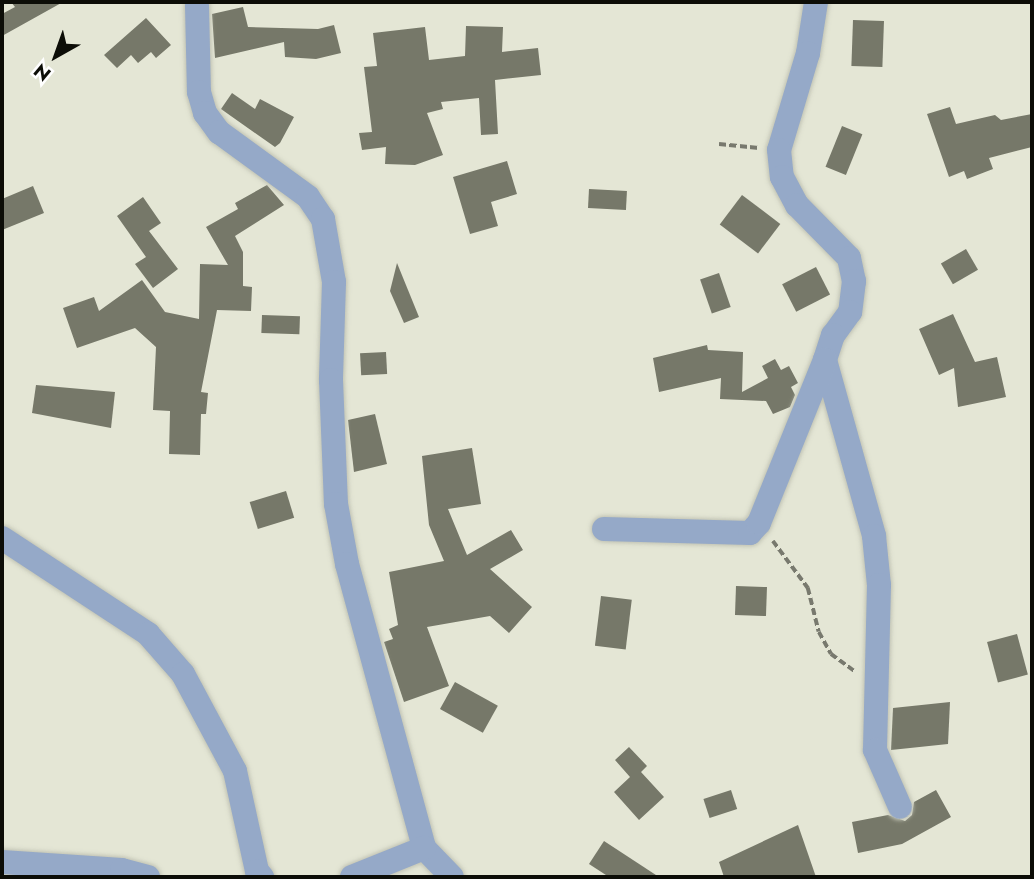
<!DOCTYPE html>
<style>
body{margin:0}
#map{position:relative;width:1034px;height:879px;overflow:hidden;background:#e4e6d5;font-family:Jost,sans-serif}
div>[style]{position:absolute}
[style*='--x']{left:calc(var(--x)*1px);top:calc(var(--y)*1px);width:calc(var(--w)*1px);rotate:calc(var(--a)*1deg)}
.building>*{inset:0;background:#767869;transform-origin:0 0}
.path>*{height:3.5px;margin-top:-1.75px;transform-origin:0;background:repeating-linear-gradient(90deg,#78796e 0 7px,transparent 0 10.5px)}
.roads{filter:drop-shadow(0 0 2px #c1c3b4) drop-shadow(0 0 2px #c1c3b4)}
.minor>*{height:24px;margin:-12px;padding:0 12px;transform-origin:12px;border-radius:12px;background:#95a9c8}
span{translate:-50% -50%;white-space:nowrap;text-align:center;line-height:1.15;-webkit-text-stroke:5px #fff;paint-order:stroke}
.frame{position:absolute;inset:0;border:4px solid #0c0d07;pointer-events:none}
.north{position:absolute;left:21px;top:21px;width:70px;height:70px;-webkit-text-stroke:5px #fff;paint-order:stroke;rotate:220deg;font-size:19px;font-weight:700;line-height:28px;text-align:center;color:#0c0d07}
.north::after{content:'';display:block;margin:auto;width:24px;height:32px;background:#0c0d07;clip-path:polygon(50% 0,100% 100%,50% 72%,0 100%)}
</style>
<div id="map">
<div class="building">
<i style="clip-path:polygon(11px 2px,63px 2px,2px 36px,2px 14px,15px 7px)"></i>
<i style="clip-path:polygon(243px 7px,248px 27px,318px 29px,334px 25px,341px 53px,316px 59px,285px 57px,284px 42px,215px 58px,212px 14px)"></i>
<i style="clip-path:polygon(146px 18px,171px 45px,156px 58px,151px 52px,138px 63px,131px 55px,117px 68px,104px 55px)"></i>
<i style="left:853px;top:20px;width:31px;height:46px;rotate:2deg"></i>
<i style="clip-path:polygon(466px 26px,503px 27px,502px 52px,538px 48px,541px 75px,495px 80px,498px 134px,481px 135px,479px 98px,441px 102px,443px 109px,427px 113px,443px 155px,415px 165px,385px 164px,386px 147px,362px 150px,359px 133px,372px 132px,364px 67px,377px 66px,373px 33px,425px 27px,429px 60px,465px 56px)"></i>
<i style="clip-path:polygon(232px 93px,255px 109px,260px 99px,294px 117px,280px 143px,275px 147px,221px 109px)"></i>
<i style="clip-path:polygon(950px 107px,956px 124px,995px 115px,1001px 120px,1032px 114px,1032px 147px,989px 158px,993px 169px,967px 179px,964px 171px,949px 177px,927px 114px)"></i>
<i style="left:842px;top:126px;width:22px;height:44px;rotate:22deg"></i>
<i style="clip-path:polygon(507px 161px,517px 194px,491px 202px,498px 226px,470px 234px,453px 177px)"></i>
<i style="clip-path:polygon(267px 185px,284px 205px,235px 236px,243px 252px,243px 286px,252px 287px,251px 311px,217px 310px,201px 392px,208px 393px,206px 414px,201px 414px,200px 455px,169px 454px,170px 411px,153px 410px,156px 347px,135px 328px,77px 348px,63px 308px,94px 297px,99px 311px,142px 280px,165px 312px,199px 319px,200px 264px,228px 265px,206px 227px,238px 209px,235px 203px)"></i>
<i style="clip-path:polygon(33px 186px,44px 213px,2px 230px,2px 199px)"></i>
<i style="left:589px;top:189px;width:38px;height:19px;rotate:3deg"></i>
<i style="left:742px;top:195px;width:48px;height:37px;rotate:37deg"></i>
<i style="clip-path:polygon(143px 197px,161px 223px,149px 231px,178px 269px,153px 288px,135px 264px,146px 257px,117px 216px)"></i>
<i style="left:966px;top:249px;width:24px;height:29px;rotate:60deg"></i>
<i style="clip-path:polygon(397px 263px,419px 317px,404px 323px,390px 291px)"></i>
<i style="left:816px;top:267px;width:31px;height:38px;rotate:63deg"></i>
<i style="left:719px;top:273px;width:36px;height:20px;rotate:71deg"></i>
<i style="clip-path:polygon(953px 314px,975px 362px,997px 357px,1006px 397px,958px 407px,954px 368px,939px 375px,919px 329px)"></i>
<i style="left:262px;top:315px;width:38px;height:18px;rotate:2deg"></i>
<i style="clip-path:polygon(707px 345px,708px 350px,743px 352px,742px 392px,768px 378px,762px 366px,775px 359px,781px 370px,789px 366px,798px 383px,791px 387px,795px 395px,790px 407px,773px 414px,766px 401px,720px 399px,721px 378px,659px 392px,653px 358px)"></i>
<i style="left:386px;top:352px;width:22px;height:26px;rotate:87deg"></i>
<i style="clip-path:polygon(36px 385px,115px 392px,111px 428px,32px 413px)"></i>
<i style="clip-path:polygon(375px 414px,387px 464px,354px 472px,348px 420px)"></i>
<i style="clip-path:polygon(472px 448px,481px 504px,448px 509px,467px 555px,511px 530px,523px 550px,490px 569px,532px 607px,509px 633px,490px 616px,427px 627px,449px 686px,404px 702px,384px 642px,393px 639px,389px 629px,398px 625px,389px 572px,444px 561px,429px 525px,422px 456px)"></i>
<i style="left:286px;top:491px;width:28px;height:38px;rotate:73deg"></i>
<i style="left:736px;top:586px;width:31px;height:29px;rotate:2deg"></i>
<i style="left:601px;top:596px;width:31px;height:50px;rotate:7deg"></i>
<i style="left:1017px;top:634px;width:42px;height:31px;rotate:75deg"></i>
<i style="left:455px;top:682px;width:49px;height:31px;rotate:29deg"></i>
<i style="clip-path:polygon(950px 702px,948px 744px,891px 750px,893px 708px)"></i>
<i style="clip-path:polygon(629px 747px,647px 766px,641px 772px,664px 797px,639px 820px,614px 792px,630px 777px,615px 760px)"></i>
<i style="left:731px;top:790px;width:20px;height:29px;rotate:72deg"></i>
<i style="clip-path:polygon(936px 790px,951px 817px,902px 844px,858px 853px,852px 822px,888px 815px,905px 821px,912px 815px,914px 802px)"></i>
<i style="clip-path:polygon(798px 825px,816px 877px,724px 877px,719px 862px)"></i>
<i style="clip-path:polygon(604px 841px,659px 877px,609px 877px,589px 864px)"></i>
</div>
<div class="path">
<i style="--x:719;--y:144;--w:40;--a:5.7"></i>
<i style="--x:773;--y:541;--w:59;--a:53.3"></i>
<i style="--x:808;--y:588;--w:45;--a:76"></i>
<i style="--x:819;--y:632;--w:25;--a:61"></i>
<i style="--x:831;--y:654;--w:29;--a:36"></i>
</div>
<div class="roads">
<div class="minor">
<i style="--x:816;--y:2;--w:52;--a:98.9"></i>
<i style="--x:808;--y:53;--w:101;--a:106.6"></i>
<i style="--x:779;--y:150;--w:27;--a:84"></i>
<i style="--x:782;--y:177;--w:32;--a:62"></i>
<i style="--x:797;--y:205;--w:74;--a:45.5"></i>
<i style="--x:849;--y:258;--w:24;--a:78"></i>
<i style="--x:854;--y:281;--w:31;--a:97"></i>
<i style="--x:850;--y:312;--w:29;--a:126"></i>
<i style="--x:833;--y:335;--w:26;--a:108"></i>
<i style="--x:825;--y:360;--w:183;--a:74.4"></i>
<i style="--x:874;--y:536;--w:49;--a:84.2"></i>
<i style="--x:879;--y:585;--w:165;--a:91.4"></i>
<i style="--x:875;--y:750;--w:62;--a:66.3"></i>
<i style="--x:197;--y:6;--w:86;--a:88.7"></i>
<i style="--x:199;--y:92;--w:22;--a:74"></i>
<i style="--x:205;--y:113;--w:24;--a:54"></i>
<i style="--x:219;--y:132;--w:110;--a:36.1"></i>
<i style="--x:308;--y:197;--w:27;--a:56"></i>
<i style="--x:323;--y:219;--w:64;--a:80.1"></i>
<i style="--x:334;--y:282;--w:98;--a:91.8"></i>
<i style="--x:331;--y:380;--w:124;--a:87.7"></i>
<i style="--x:336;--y:504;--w:61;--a:79.6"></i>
<i style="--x:347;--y:564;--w:294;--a:74.8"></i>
<i style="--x:424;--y:848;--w:40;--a:46"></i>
<i style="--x:604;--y:529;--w:146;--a:1.6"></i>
<i style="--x:750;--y:533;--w:13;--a:-48"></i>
<i style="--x:759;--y:523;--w:176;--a:-68"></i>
<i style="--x:2;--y:538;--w:175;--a:33.3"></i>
<i style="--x:148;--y:634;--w:53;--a:48.8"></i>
<i style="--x:183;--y:674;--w:110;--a:61.8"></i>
<i style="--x:235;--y:771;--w:102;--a:77.6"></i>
<i style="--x:257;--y:871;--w:8;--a:50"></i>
<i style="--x:2;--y:862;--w:120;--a:3.8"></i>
<i style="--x:122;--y:870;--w:27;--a:15"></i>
<i style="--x:352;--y:877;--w:78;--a:-21.9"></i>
</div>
</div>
<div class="frame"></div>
<div class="north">N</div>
</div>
